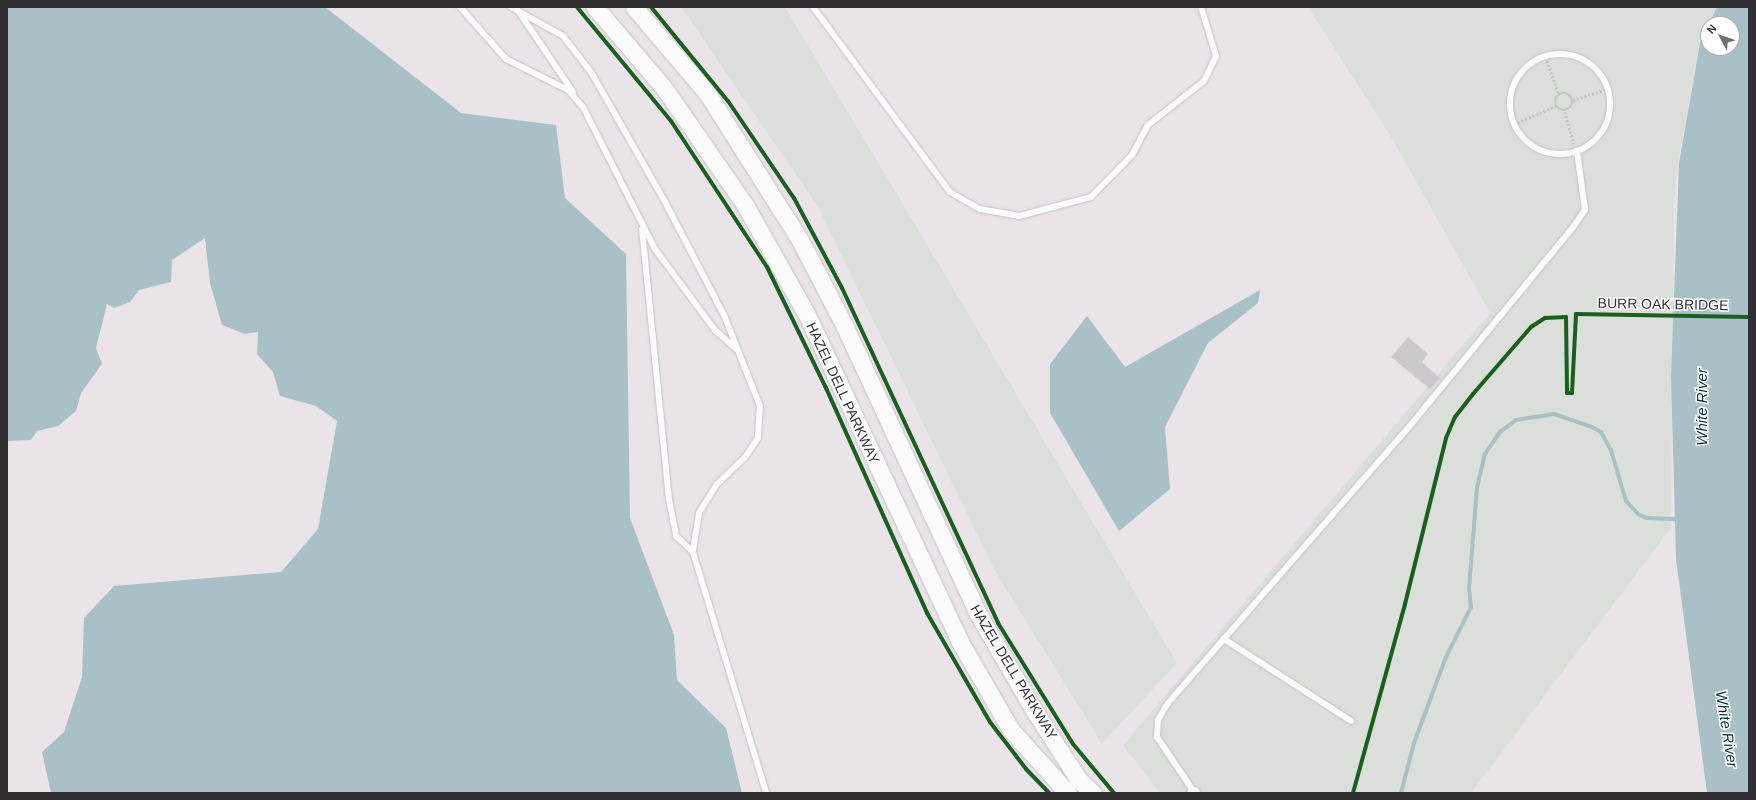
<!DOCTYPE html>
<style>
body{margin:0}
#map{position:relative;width:1756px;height:800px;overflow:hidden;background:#eae4ea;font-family:Helvetica,sans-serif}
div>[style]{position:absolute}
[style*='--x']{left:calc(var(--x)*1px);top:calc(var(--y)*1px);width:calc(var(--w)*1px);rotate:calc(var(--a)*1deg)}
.green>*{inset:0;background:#dbdfda}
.water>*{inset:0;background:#a8c0c6}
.stream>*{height:4px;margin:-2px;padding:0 2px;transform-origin:2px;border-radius:2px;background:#a8c0c6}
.building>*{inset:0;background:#cdc7ce}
.path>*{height:2.5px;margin-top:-1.25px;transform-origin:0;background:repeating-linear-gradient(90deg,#c6c4c7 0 2px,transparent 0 4px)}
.path>.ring{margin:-1.25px;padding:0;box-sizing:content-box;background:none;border:2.5px solid #c6c4c7;border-radius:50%}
.roads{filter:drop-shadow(0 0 1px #c6c1c6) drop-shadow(0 0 1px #c6c1c6)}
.service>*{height:6px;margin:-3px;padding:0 3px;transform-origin:3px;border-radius:3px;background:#fcfbfc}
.service>.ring{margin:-3px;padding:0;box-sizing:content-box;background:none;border:6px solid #fcfbfc;border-radius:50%}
.minor>*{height:12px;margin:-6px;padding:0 6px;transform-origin:6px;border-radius:6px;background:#fcfbfc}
.secondary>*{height:17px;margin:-8.5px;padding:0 8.5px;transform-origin:8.5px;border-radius:8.5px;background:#fcfbfc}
.cycleway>*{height:4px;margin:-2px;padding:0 2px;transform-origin:2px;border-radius:2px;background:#1b5e20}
span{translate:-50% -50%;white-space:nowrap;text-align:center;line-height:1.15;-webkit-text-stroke:3px #fff;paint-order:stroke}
.street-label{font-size:14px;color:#332e33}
.water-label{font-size:15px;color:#093035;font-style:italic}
.frame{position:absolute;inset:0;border:8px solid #332e33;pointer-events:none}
.north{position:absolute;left:1700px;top:16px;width:40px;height:40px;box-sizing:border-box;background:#fff;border:1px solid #adabad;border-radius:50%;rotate:310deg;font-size:11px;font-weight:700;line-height:16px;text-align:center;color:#332e33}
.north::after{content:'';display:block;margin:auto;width:14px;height:18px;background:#736e73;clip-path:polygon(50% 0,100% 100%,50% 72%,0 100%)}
</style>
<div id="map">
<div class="green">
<i style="clip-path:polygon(681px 7px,785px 7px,1177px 663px,1102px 744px,995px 571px,818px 207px)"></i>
<i style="clip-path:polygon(1308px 7px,1717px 7px,1700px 43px,1678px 162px,1674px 207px,1671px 528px,1471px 793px,1160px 793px,1123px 745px,1490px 313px,1391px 137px)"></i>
</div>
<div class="water">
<i style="clip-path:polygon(7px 7px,325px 7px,461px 113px,556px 125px,565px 198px,626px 254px,630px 518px,674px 635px,677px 680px,726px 728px,742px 793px,51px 793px,42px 752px,64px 732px,82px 677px,84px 618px,114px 586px,281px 572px,318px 529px,337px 421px,316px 406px,280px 396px,273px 372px,257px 354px,258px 332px,245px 334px,222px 325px,210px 283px,205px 238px,172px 260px,171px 282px,139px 290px,130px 302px,114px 308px,107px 304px,96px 348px,102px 364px,81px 393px,76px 411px,58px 426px,37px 431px,31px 440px,7px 441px)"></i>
<i style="clip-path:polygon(1717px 7px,1749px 7px,1749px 793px,1707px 793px,1676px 559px,1671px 375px,1679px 163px,1700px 43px,1708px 26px,1708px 48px,1732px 48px,1732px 24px,1709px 24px)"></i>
<i style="clip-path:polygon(1260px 290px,1258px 303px,1208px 343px,1165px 427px,1170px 489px,1119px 531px,1050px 413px,1050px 364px,1087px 316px,1125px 367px)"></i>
</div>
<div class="stream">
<i style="--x:1401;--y:793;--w:52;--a:-75.4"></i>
<i style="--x:1414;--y:743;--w:92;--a:-69.6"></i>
<i style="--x:1446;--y:657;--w:56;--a:-63.4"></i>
<i style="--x:1471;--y:607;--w:18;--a:-96"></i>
<i style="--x:1469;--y:589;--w:101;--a:-85.5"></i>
<i style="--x:1477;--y:488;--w:35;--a:-77"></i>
<i style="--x:1485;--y:454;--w:27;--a:-56"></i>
<i style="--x:1500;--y:432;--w:20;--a:-37"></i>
<i style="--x:1516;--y:420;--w:38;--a:-9"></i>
<i style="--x:1554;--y:414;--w:40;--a:18.9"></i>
<i style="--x:1592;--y:427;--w:10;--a:29"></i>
<i style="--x:1601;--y:432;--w:21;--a:61"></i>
<i style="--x:1611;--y:450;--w:53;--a:73.6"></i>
<i style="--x:1626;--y:501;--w:18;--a:47"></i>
<i style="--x:1638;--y:514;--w:10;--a:24"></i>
<i style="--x:1647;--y:518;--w:33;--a:2"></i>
</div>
<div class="building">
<i style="clip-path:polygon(1408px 337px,1428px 354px,1422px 362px,1440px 378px,1430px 389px,1391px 357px)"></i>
</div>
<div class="path">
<i style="--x:1546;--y:57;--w:40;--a:71.1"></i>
<i class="ring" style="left:1555px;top:93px;width:15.5px;height:15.5px"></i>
<i style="--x:1573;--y:100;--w:36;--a:-18"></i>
<i style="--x:1565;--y:112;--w:33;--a:74"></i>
<i style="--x:1514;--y:124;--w:46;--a:-23.2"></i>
</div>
<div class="roads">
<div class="service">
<i style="--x:460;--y:7;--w:69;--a:48.5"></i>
<i style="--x:506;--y:59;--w:69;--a:26.6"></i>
<i style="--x:568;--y:90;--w:23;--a:49"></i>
<i style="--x:583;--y:107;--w:159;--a:63.1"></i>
<i style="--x:655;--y:249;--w:101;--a:53.5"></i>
<i style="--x:715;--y:330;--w:28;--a:42"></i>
<i style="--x:511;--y:7;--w:60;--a:29.1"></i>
<i style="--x:563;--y:36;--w:46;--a:52.1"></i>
<i style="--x:591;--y:72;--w:145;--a:60.3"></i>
<i style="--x:663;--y:198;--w:132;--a:62.5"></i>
<i style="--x:724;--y:315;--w:98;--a:68.4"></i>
<i style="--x:760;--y:406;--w:32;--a:94"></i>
<i style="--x:758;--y:438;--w:23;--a:124"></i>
<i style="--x:745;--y:457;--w:39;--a:136"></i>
<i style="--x:717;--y:484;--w:34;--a:122"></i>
<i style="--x:699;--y:513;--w:39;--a:99"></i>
<i style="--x:693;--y:552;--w:252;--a:73.1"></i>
<i style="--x:813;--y:7;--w:230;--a:53.5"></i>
<i style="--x:950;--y:192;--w:34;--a:30"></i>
<i style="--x:980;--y:209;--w:40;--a:10"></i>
<i style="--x:1019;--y:216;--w:74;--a:-14.8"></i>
<i style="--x:1091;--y:197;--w:59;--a:-45.7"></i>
<i style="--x:1132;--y:155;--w:34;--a:-62"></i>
<i style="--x:1148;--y:125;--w:71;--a:-38.2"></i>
<i style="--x:1204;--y:81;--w:28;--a:-64"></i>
<i style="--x:1216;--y:56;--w:51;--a:-107"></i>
<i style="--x:517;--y:9;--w:100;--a:56"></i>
<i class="ring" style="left:1510px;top:54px;width:94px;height:94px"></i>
<i style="--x:642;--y:229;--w:271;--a:84.3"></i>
<i style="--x:669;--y:499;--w:38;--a:79"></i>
<i style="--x:676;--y:536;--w:23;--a:43"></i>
<i style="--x:1224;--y:639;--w:151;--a:32.8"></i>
<i style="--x:1194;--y:792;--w:66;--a:-123.9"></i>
<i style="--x:1157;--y:737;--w:17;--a:-87"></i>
<i style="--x:1158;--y:720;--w:20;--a:-60"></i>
<i style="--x:1168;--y:703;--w:373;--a:-48.9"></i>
<i style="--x:1413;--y:422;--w:252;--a:-50.6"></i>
<i style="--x:1573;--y:227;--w:21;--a:-55"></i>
<i style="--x:1585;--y:210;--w:60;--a:-97.7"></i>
</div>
<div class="minor">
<i style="--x:1193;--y:793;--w:1;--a:0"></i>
</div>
<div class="secondary">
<i style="--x:595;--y:7;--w:106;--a:49.6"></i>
<i style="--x:664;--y:88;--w:142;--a:55.3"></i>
<i style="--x:745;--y:205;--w:126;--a:60.6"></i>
<i style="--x:807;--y:315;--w:361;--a:64.9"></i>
<i style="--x:960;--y:642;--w:102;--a:59.9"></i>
<i style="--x:1011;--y:730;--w:85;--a:47.9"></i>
<i style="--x:634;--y:7;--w:113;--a:49.7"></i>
<i style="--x:707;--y:93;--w:174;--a:57.7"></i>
<i style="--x:800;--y:240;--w:96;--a:62.6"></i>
<i style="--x:844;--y:325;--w:319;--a:65.1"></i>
<i style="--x:978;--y:614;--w:113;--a:59.8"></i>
<i style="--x:1035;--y:712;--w:81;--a:57.1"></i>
<i style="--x:1079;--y:780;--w:19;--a:43"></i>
</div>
</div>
<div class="cycleway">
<i style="--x:577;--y:7;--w:148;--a:50.5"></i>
<i style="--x:671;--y:121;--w:175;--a:56.7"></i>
<i style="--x:767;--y:267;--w:135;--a:64"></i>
<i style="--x:826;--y:388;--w:247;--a:65.8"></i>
<i style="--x:927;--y:613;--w:126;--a:60"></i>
<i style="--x:990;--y:722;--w:59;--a:52.5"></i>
<i style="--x:1026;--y:769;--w:33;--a:46"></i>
<i style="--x:651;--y:7;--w:122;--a:50.7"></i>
<i style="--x:728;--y:101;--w:117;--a:55.8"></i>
<i style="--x:794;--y:198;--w:102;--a:61.9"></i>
<i style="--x:842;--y:288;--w:370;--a:65"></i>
<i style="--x:998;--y:623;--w:142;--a:58.2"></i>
<i style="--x:1073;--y:744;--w:64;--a:50.1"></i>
<i style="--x:1353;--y:793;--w:196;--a:-74.6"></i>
<i style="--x:1405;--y:604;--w:171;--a:-76.1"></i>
<i style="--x:1446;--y:438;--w:23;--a:-67"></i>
<i style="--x:1455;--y:417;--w:29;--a:-52"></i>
<i style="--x:1473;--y:394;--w:89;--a:-49.1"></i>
<i style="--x:1531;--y:327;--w:17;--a:-33"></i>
<i style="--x:1545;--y:318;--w:21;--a:-3"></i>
<i style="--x:1566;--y:317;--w:76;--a:89.2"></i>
<i style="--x:1567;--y:393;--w:5;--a:0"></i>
<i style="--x:1572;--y:393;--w:79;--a:-87.1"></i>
<i style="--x:1576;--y:314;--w:173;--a:1"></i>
</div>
<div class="street-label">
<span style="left:1663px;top:304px;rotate:1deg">BURR OAK BRIDGE</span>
<span style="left:843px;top:393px;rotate:65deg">HAZEL DELL PARKWAY</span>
<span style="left:1014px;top:672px;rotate:59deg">HAZEL DELL PARKWAY</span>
</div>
<div class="water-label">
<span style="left:1702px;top:407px;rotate:-90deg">White River</span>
<span style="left:1727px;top:729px;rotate:81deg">White River</span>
</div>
<div class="frame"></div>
<div class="north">N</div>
</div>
